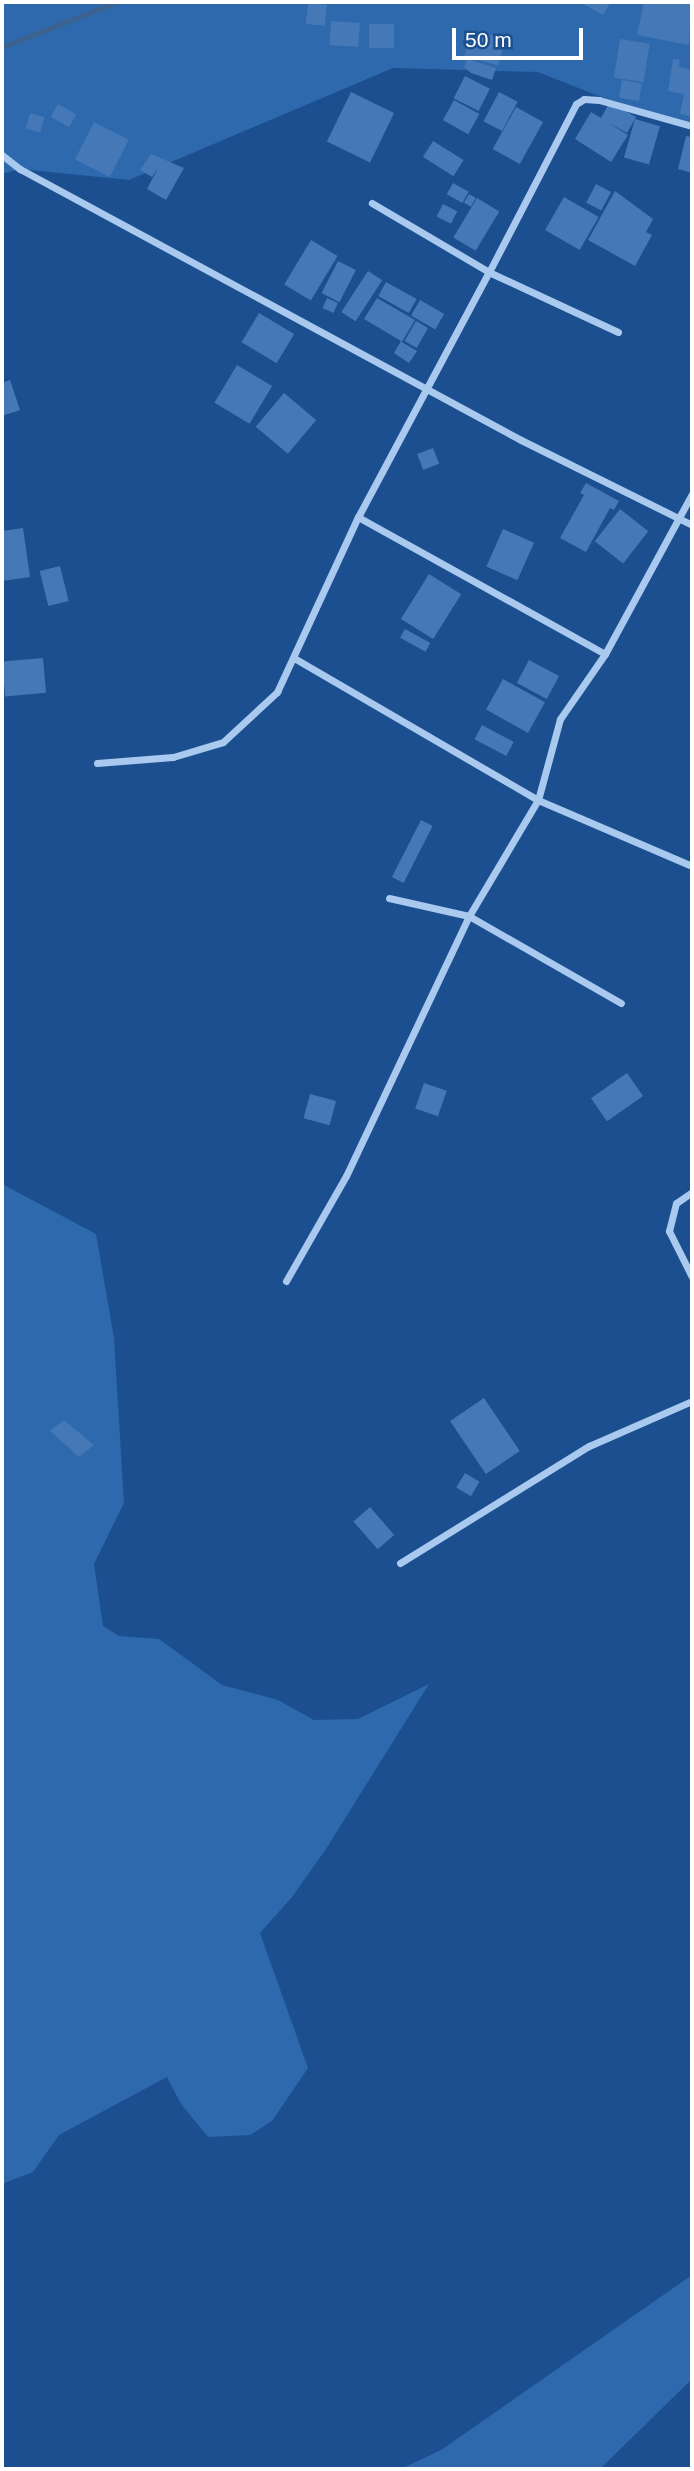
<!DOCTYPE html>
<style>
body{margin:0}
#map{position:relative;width:694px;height:2471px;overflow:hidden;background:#1b4f8f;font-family:Arial,sans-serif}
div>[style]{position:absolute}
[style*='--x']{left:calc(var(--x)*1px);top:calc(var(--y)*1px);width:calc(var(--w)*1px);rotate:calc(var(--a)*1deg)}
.green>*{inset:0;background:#2e69ad}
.stream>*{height:5px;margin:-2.5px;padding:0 2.5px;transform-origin:2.5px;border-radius:2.5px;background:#3c6290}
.building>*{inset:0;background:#4478b7;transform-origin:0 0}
.street>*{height:7px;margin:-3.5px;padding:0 3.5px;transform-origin:3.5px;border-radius:3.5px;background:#a9c9ee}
span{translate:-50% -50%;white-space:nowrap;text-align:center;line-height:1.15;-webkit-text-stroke:7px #1b4f8f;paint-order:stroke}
.frame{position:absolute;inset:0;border:4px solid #fff;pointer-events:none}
.scale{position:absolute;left:452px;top:28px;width:131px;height:32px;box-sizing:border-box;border:4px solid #fff;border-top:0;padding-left:9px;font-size:21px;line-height:24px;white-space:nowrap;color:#fff;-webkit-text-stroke:5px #1b4f8f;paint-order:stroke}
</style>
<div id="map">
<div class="green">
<i style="clip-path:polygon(2px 2px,692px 2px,692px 123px,667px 123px,538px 72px,393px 68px,129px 180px,20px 169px,2px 174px)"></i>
<i style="clip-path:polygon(2px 1184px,96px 1234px,114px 1338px,124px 1503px,94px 1564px,103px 1626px,119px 1636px,159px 1639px,222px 1685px,278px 1700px,314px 1720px,358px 1719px,429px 1684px,326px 1849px,292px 1897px,260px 1933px,308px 2068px,272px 2121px,250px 2135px,208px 2137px,181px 2104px,167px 2077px,59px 2135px,33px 2172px,2px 2184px)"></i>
<i style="clip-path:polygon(692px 2275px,692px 2379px,600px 2469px,401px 2469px,441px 2450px)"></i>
</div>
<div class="stream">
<i style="--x:2;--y:47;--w:123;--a:-21.4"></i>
</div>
<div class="building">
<i style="clip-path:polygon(580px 2px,611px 2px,603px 15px)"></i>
<i style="clip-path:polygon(644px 2px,692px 2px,689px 45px,637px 35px)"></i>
<i style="left:308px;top:3px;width:19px;height:21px;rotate:6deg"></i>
<i style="left:331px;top:21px;width:29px;height:24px;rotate:4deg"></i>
<i style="left:369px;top:24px;width:25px;height:24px"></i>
<i style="left:472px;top:29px;width:35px;height:28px;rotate:16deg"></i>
<i style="left:620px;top:39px;width:30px;height:39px;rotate:9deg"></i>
<i style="clip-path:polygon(467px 59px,496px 68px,492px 80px,471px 73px,464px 67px)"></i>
<i style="clip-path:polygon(673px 59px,680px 60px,679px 67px,692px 70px,692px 117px,680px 114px,684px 94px,668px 91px)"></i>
<i style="left:465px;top:76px;width:28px;height:25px;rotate:27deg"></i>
<i style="left:622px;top:80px;width:20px;height:18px;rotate:9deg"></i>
<i style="left:351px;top:92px;width:48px;height:55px;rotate:26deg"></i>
<i style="left:499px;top:92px;width:21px;height:33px;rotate:28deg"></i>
<i style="left:454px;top:100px;width:29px;height:23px;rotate:29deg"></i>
<i style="clip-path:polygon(610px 102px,636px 117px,627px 133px,609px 123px,628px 135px,611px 162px,575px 139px,591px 112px,601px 118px)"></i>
<i style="left:58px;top:104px;width:21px;height:15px;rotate:29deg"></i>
<i style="left:516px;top:107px;width:31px;height:48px;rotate:29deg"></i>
<i style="left:30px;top:113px;width:15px;height:16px;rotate:16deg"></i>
<i style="left:635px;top:119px;width:26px;height:40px;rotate:16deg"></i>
<i style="left:94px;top:122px;width:39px;height:42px;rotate:27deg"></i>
<i style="clip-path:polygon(686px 136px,692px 137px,692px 173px,678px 169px)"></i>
<i style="left:433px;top:141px;width:36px;height:19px;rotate:32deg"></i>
<i style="clip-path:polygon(151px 154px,184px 168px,166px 200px,147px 189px,158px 168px,152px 177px,140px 170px)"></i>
<i style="left:453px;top:183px;width:18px;height:13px;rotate:29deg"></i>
<i style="left:596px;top:184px;width:17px;height:21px;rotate:28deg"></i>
<i style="clip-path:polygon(615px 191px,653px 219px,646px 232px,652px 235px,635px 266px,588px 240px)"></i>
<i style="left:469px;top:194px;width:8px;height:10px;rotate:30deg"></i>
<i style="left:564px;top:197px;width:40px;height:38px;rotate:30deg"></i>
<i style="left:477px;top:198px;width:26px;height:46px;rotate:31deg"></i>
<i style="left:443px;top:204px;width:16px;height:14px;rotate:27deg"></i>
<i style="left:311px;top:240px;width:31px;height:52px;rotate:31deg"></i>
<i style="left:338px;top:261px;width:20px;height:36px;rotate:27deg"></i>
<i style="left:368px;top:271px;width:17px;height:49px;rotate:33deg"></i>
<i style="left:386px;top:282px;width:35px;height:16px;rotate:29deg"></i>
<i style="left:327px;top:298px;width:12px;height:11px;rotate:24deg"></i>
<i style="clip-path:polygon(377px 298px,415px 320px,402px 342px,417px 351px,409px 363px,394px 353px,401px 341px,364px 319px)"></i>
<i style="left:420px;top:300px;width:28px;height:18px;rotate:30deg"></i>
<i style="left:259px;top:313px;width:41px;height:34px;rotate:31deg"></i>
<i style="left:416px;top:321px;width:14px;height:23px;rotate:30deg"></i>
<i style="left:237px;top:365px;width:41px;height:44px;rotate:31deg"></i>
<i style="clip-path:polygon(10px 380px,20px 410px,2px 416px,2px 383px)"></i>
<i style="left:284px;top:393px;width:42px;height:44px;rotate:40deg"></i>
<i style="left:433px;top:448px;width:17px;height:17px;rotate:69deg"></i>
<i style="clip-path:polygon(586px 483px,619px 501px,614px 510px,610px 508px,586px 552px,560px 538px,584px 495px,580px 493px)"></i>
<i style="left:620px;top:509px;width:36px;height:41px;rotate:38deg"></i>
<i style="clip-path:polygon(23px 528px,30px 577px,2px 581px,2px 531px)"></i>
<i style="left:503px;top:529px;width:34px;height:41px;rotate:24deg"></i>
<i style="left:60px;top:566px;width:36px;height:21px;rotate:76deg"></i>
<i style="left:429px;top:574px;width:38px;height:53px;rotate:32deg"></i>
<i style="left:405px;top:629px;width:29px;height:10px;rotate:29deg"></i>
<i style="left:43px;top:658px;width:35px;height:41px;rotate:85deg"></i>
<i style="left:529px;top:660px;width:34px;height:26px;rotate:28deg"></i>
<i style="left:503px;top:679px;width:48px;height:35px;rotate:29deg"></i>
<i style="left:482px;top:725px;width:36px;height:16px;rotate:28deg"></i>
<i style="left:421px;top:820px;width:13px;height:64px;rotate:27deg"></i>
<i style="left:627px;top:1073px;width:28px;height:44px;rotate:55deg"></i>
<i style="left:424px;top:1083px;width:24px;height:27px;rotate:19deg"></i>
<i style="left:310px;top:1094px;width:27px;height:25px;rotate:15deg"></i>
<i style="left:484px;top:1398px;width:64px;height:41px;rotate:56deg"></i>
<i style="clip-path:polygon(64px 1420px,94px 1445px,79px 1457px,50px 1431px)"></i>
<i style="left:465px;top:1473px;width:17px;height:17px;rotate:31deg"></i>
<i style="left:370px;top:1507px;width:37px;height:22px;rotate:49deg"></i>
</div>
<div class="street">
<i style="--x:2;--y:155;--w:23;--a:38"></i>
<i style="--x:20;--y:169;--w:570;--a:28.41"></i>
<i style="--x:521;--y:440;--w:191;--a:26.4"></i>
<i style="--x:618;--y:332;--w:142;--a:-155.1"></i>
<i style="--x:489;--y:272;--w:189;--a:-62.6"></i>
<i style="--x:576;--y:104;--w:9;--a:-32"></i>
<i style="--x:584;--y:99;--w:15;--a:4"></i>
<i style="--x:599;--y:100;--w:97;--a:15.6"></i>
<i style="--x:358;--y:517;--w:282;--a:29"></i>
<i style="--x:294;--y:658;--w:282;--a:30.2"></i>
<i style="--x:538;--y:800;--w:168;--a:23.2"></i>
<i style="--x:97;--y:763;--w:76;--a:-4.5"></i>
<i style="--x:173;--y:757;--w:52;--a:-16.7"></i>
<i style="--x:223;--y:742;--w:74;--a:-42.8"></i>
<i style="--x:277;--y:692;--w:193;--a:-65.2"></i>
<i style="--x:358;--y:517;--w:278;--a:-61.9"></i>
<i style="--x:489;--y:272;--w:136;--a:-149.5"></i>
<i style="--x:389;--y:898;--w:82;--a:12.7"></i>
<i style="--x:469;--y:916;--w:175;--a:29.8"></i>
<i style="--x:692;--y:1192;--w:19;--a:145"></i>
<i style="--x:676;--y:1203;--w:29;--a:104"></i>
<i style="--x:669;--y:1231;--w:51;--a:63.4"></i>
<i style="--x:286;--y:1281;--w:121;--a:-60.3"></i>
<i style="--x:346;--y:1176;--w:288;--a:-64.7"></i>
<i style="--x:469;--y:916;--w:135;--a:-59.3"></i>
<i style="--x:538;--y:800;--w:84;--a:-74.8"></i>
<i style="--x:560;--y:719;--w:79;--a:-55.3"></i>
<i style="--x:605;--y:654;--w:182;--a:-61.5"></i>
<i style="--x:400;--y:1563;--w:222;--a:-31.8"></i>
<i style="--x:589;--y:1446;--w:112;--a:-23.6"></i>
</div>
<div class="frame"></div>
<div class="scale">50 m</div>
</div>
